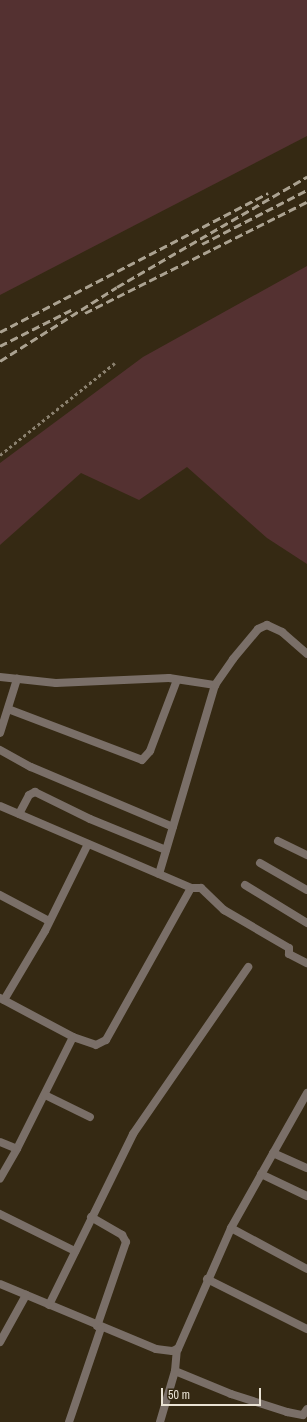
<!DOCTYPE html>
<style>
body{margin:0}
#map{position:relative;width:307px;height:1422px;overflow:hidden;background:#352913;font-family:"Archivo Narrow",sans-serif}
div>[style]{position:absolute}
[style*='--x']{left:calc(var(--x)*1px);top:calc(var(--y)*1px);width:calc(var(--w)*1px);rotate:calc(var(--a)*1deg)}
.green>*{inset:0;background:#543131}
.path>*{height:2.5px;margin-top:-1.25px;transform-origin:0;background:repeating-linear-gradient(90deg,#8b816f 0 3px,transparent 0 6px)}
.minor>*{height:8px;margin:-4px;padding:0 4px;transform-origin:4px;border-radius:4px;background:#7a6f68}
.rail>*{height:3px;margin-top:-1.5px;transform-origin:0;background:repeating-linear-gradient(90deg,#aba291 0 8px,transparent 0 12px)}
span{translate:-50% -50%;white-space:nowrap;text-align:center;line-height:1.15;-webkit-text-stroke:3px #352913;paint-order:stroke}
.scale{position:absolute;left:161px;top:1388px;width:100px;height:18px;box-sizing:border-box;border:2px solid #e9e2d4;border-top:0;padding-left:5px;font-size:12px;line-height:14px;white-space:nowrap;color:#e9e2d4;-webkit-text-stroke:3px #352913;paint-order:stroke}
</style>
<div id="map">
<div class="green">
<i style="clip-path:polygon(0 0,307px 0,307px 136px,0 295px)"></i>
<i style="clip-path:polygon(307px 266px,307px 564px,267px 538px,187px 467px,139px 500px,81px 473px,0 545px,0 463px,143px 357px)"></i>
</div>
<div class="path">
<i style="--x:0;--y:455;--w:147;--a:-38.7"></i>
</div>
<div class="minor">
<i style="--x:0;--y:677;--w:56;--a:6.1"></i>
<i style="--x:56;--y:683;--w:113;--a:-2.5"></i>
<i style="--x:169;--y:678;--w:47;--a:8.7"></i>
<i style="--x:8;--y:709;--w:143;--a:20.8"></i>
<i style="--x:142;--y:760;--w:12;--a:-48"></i>
<i style="--x:150;--y:751;--w:76;--a:-69.2"></i>
<i style="--x:0;--y:733;--w:57;--a:-72.5"></i>
<i style="--x:0;--y:750;--w:35;--a:29"></i>
<i style="--x:31;--y:767;--w:154;--a:22.9"></i>
<i style="--x:0;--y:806;--w:208;--a:23.2"></i>
<i style="--x:191;--y:888;--w:10;--a:0"></i>
<i style="--x:201;--y:888;--w:32;--a:44"></i>
<i style="--x:224;--y:910;--w:75;--a:30.3"></i>
<i style="--x:289;--y:948;--w:6;--a:90"></i>
<i style="--x:289;--y:954;--w:20;--a:27"></i>
<i style="--x:19;--y:814;--w:21;--a:-62"></i>
<i style="--x:29;--y:795;--w:7;--a:-27"></i>
<i style="--x:35;--y:792;--w:61;--a:26.1"></i>
<i style="--x:90;--y:819;--w:82;--a:22.2"></i>
<i style="--x:278;--y:841;--w:32;--a:26"></i>
<i style="--x:260;--y:863;--w:54;--a:29.9"></i>
<i style="--x:159;--y:874;--w:197;--a:-73.5"></i>
<i style="--x:215;--y:685;--w:32;--a:-55"></i>
<i style="--x:233;--y:659;--w:39;--a:-50"></i>
<i style="--x:258;--y:629;--w:10;--a:-24"></i>
<i style="--x:267;--y:625;--w:17;--a:25"></i>
<i style="--x:282;--y:632;--w:33;--a:41"></i>
<i style="--x:245;--y:885;--w:73;--a:31.5"></i>
<i style="--x:0;--y:895;--w:55;--a:28"></i>
<i style="--x:0;--y:998;--w:83;--a:28.1"></i>
<i style="--x:73;--y:1037;--w:125;--a:116.6"></i>
<i style="--x:17;--y:1149;--w:34;--a:120"></i>
<i style="--x:4;--y:1000;--w:80;--a:-59.3"></i>
<i style="--x:45;--y:931;--w:97;--a:-63.7"></i>
<i style="--x:73;--y:1037;--w:24;--a:19"></i>
<i style="--x:96;--y:1045;--w:11;--a:-27"></i>
<i style="--x:106;--y:1040;--w:174;--a:-60.8"></i>
<i style="--x:45;--y:1095;--w:50;--a:26.1"></i>
<i style="--x:0;--y:1142;--w:18;--a:22"></i>
<i style="--x:273;--y:1153;--w:37;--a:24"></i>
<i style="--x:261;--y:1174;--w:51;--a:25.6"></i>
<i style="--x:0;--y:1214;--w:84;--a:26.3"></i>
<i style="--x:91;--y:1217;--w:36;--a:30"></i>
<i style="--x:122;--y:1235;--w:8;--a:60"></i>
<i style="--x:126;--y:1242;--w:89;--a:109"></i>
<i style="--x:231;--y:1228;--w:86;--a:28.3"></i>
<i style="--x:207;--y:1279;--w:112;--a:26.6"></i>
<i style="--x:0;--y:1284;--w:169;--a:22.6"></i>
<i style="--x:156;--y:1349;--w:16;--a:7"></i>
<i style="--x:172;--y:1351;--w:6;--a:-18"></i>
<i style="--x:178;--y:1349;--w:132;--a:-66.3"></i>
<i style="--x:231;--y:1228;--w:155;--a:-60.6"></i>
<i style="--x:49;--y:1305;--w:191;--a:-63.8"></i>
<i style="--x:133;--y:1134;--w:203;--a:-55.4"></i>
<i style="--x:0;--y:1342;--w:54;--a:-61"></i>
<i style="--x:175;--y:1371;--w:61;--a:22.3"></i>
<i style="--x:231;--y:1394;--w:59;--a:17.8"></i>
<i style="--x:287;--y:1412;--w:16;--a:11"></i>
<i style="--x:303;--y:1415;--w:7;--a:-56"></i>
<i style="--x:69;--y:1422;--w:99;--a:-71.2"></i>
<i style="--x:160;--y:1422;--w:53;--a:-73.6"></i>
<i style="--x:175;--y:1371;--w:22;--a:-85"></i>
</div>
<div class="rail">
<i style="--x:202;--y:244;--w:118;--a:-27.2"></i>
<i style="--x:85;--y:313;--w:248;--a:-26.6"></i>
<i style="--x:0;--y:332;--w:302;--a:-27.4"></i>
<i style="--x:0;--y:346;--w:80;--a:-26.9"></i>
<i style="--x:0;--y:361;--w:138;--a:-32.3"></i>
<i style="--x:117;--y:287;--w:220;--a:-30.1"></i>
</div>
<div class="scale">50 m</div>
</div>
